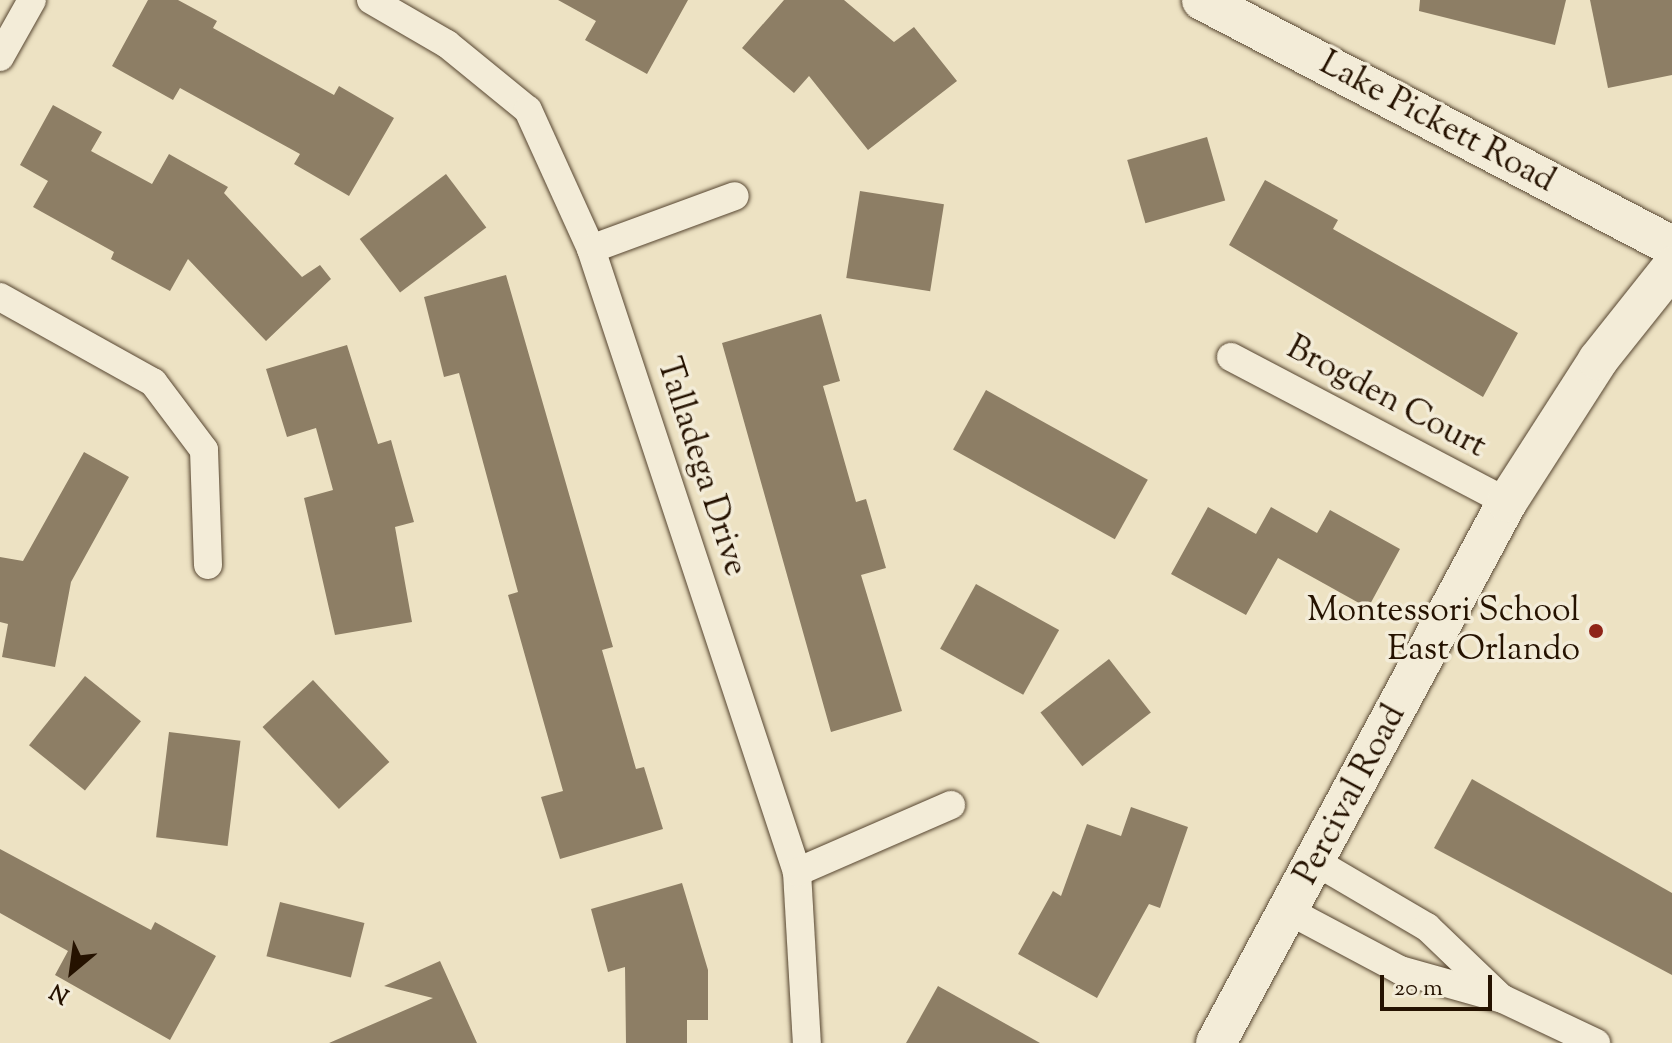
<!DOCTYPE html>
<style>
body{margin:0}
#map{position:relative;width:1672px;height:1043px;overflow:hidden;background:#ede2c3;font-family:"Sorts Mill Goudy",serif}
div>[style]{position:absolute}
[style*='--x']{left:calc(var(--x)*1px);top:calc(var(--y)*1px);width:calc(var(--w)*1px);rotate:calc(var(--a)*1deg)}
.building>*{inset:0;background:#8d7e65;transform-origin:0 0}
.roads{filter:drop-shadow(0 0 2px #574631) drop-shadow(0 0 2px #574631)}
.street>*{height:28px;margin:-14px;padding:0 14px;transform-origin:14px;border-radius:14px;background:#f3ecd8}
.secondary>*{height:40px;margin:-20px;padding:0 20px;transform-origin:20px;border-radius:20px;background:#f3ecd8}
.dots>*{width:22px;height:22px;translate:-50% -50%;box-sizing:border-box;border:4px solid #f3ecd8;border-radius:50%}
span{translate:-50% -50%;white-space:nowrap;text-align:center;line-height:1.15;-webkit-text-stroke:7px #f3ecd8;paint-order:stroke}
.street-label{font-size:34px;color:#251200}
.poi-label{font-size:34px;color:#251200}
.right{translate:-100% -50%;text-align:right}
.north{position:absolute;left:32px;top:931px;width:80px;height:80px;-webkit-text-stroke:6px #f3ecd8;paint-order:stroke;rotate:209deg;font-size:22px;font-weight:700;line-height:32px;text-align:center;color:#251200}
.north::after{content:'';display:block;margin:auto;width:28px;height:36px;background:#251200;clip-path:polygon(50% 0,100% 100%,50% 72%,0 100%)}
.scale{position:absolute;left:1380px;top:975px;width:112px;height:36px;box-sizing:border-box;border:4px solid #251200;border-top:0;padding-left:10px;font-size:24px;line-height:28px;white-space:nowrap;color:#251200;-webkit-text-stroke:6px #f3ecd8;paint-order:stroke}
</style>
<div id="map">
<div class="building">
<i style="clip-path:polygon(148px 0,178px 0,217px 21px,213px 28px,334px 95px,339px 86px,394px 118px,349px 196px,294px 164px,300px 154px,180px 88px,173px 100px,112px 66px)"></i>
<i style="clip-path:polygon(558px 0,688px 0,647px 74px,585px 40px,596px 21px)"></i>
<i style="clip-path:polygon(784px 0,844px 0,894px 42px,914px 27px,957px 81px,868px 150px,809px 76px,794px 93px,742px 48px)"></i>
<i style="clip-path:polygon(1420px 0,1566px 0,1555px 45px,1419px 11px)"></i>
<i style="clip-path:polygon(1590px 0,1672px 0,1672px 75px,1608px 88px)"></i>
<i style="clip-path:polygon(53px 105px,102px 132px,91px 151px,152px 184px,169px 154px,228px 187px,224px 193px,302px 277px,320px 265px,331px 279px,266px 341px,188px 259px,170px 291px,111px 259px,114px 252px,33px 207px,48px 181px,20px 165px)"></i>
<i style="left:1207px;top:137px;width:66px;height:83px;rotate:74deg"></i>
<i style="left:446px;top:174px;width:67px;height:108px;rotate:53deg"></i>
<i style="clip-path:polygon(1265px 180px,1338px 220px,1333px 229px,1518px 333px,1483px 397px,1229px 245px)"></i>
<i style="left:860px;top:191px;width:85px;height:88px;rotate:9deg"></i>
<i style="clip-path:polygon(506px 275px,613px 647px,602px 650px,636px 769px,644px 767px,663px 829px,560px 859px,541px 797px,563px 791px,508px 595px,518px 592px,459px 373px,444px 377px,424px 297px)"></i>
<i style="clip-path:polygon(821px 314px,840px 381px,823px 386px,856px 502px,866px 499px,886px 568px,861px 575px,902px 711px,831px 732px,722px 343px)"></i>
<i style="clip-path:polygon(347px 345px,378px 444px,391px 440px,414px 522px,395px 527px,412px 622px,335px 635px,304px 498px,333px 490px,316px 428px,287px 437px,266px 369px)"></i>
<i style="left:986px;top:390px;width:185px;height:68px;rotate:29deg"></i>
<i style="clip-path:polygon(84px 452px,129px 477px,71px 582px,55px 667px,2px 657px,8px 624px,0 622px,0 557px,23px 561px)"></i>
<i style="clip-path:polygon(1208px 507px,1256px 534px,1271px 507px,1317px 533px,1330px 510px,1400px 549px,1368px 608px,1278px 558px,1246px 615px,1171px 574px)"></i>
<i style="left:976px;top:584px;width:95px;height:74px;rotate:29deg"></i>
<i style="left:1109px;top:659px;width:68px;height:87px;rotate:52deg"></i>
<i style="left:85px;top:676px;width:72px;height:89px;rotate:39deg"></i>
<i style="left:313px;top:680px;width:112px;height:69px;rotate:47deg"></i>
<i style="left:169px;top:732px;width:72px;height:106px;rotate:7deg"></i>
<i style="clip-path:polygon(1472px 779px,1672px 893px,1672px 975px,1434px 848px)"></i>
<i style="clip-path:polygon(1131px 807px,1188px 827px,1160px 908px,1149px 904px,1097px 998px,1018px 954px,1053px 891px,1061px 896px,1087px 824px,1121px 836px)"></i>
<i style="clip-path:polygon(0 849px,151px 930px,155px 922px,216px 956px,170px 1040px,55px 975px,68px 951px,0 913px)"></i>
<i style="clip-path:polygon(682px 883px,708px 970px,708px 1020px,687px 1020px,687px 1043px,626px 1043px,625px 967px,608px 972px,591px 909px)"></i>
<i style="left:280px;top:902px;width:87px;height:56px;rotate:14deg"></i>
<i style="clip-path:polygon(440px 961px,477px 1043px,329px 1043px,433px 998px,384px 986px)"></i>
<i style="clip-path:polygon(938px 986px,1040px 1043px,906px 1043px)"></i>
</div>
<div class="roads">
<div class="street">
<i style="--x:371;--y:0;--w:88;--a:30.1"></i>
<i style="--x:447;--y:44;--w:104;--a:39.2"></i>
<i style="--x:528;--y:110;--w:153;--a:65.6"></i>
<i style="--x:591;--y:249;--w:656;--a:71.7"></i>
<i style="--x:797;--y:872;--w:171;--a:86.7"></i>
<i style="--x:0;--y:57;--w:65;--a:-60.7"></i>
<i style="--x:591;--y:249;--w:153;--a:-20.2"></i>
<i style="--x:0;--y:297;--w:175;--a:29.1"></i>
<i style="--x:153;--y:382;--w:85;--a:53.1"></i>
<i style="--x:204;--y:450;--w:115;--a:88"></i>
<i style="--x:1231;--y:357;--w:312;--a:27.7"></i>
<i style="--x:1316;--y:862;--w:129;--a:30.4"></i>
<i style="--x:1427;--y:927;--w:100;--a:43.8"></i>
<i style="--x:797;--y:872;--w:168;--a:-23.5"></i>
<i style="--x:1289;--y:911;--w:126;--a:28"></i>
<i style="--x:1400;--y:970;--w:107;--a:15.7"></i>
<i style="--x:1503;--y:999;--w:103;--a:25.3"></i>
</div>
<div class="secondary">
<i style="--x:1202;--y:0;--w:530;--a:27.63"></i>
<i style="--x:1216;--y:1043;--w:614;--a:-61.72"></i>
<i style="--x:1507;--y:502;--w:169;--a:-57.3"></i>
<i style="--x:1598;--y:360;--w:119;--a:-51.5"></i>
</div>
</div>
<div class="dots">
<i style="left:1596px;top:631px;background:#8f2418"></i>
</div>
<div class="street-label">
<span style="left:1437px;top:123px;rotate:28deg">Lake Pickett Road</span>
<span style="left:1386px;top:398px;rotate:28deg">Brogden Court</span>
<span style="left:701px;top:467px;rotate:72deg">Talladega Drive</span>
<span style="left:1351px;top:795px;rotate:-62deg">Percival Road</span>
</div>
<div class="poi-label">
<span class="right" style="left:1580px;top:631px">Montessori School<br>East Orlando</span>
</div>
<div class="north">N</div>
<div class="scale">20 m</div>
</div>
